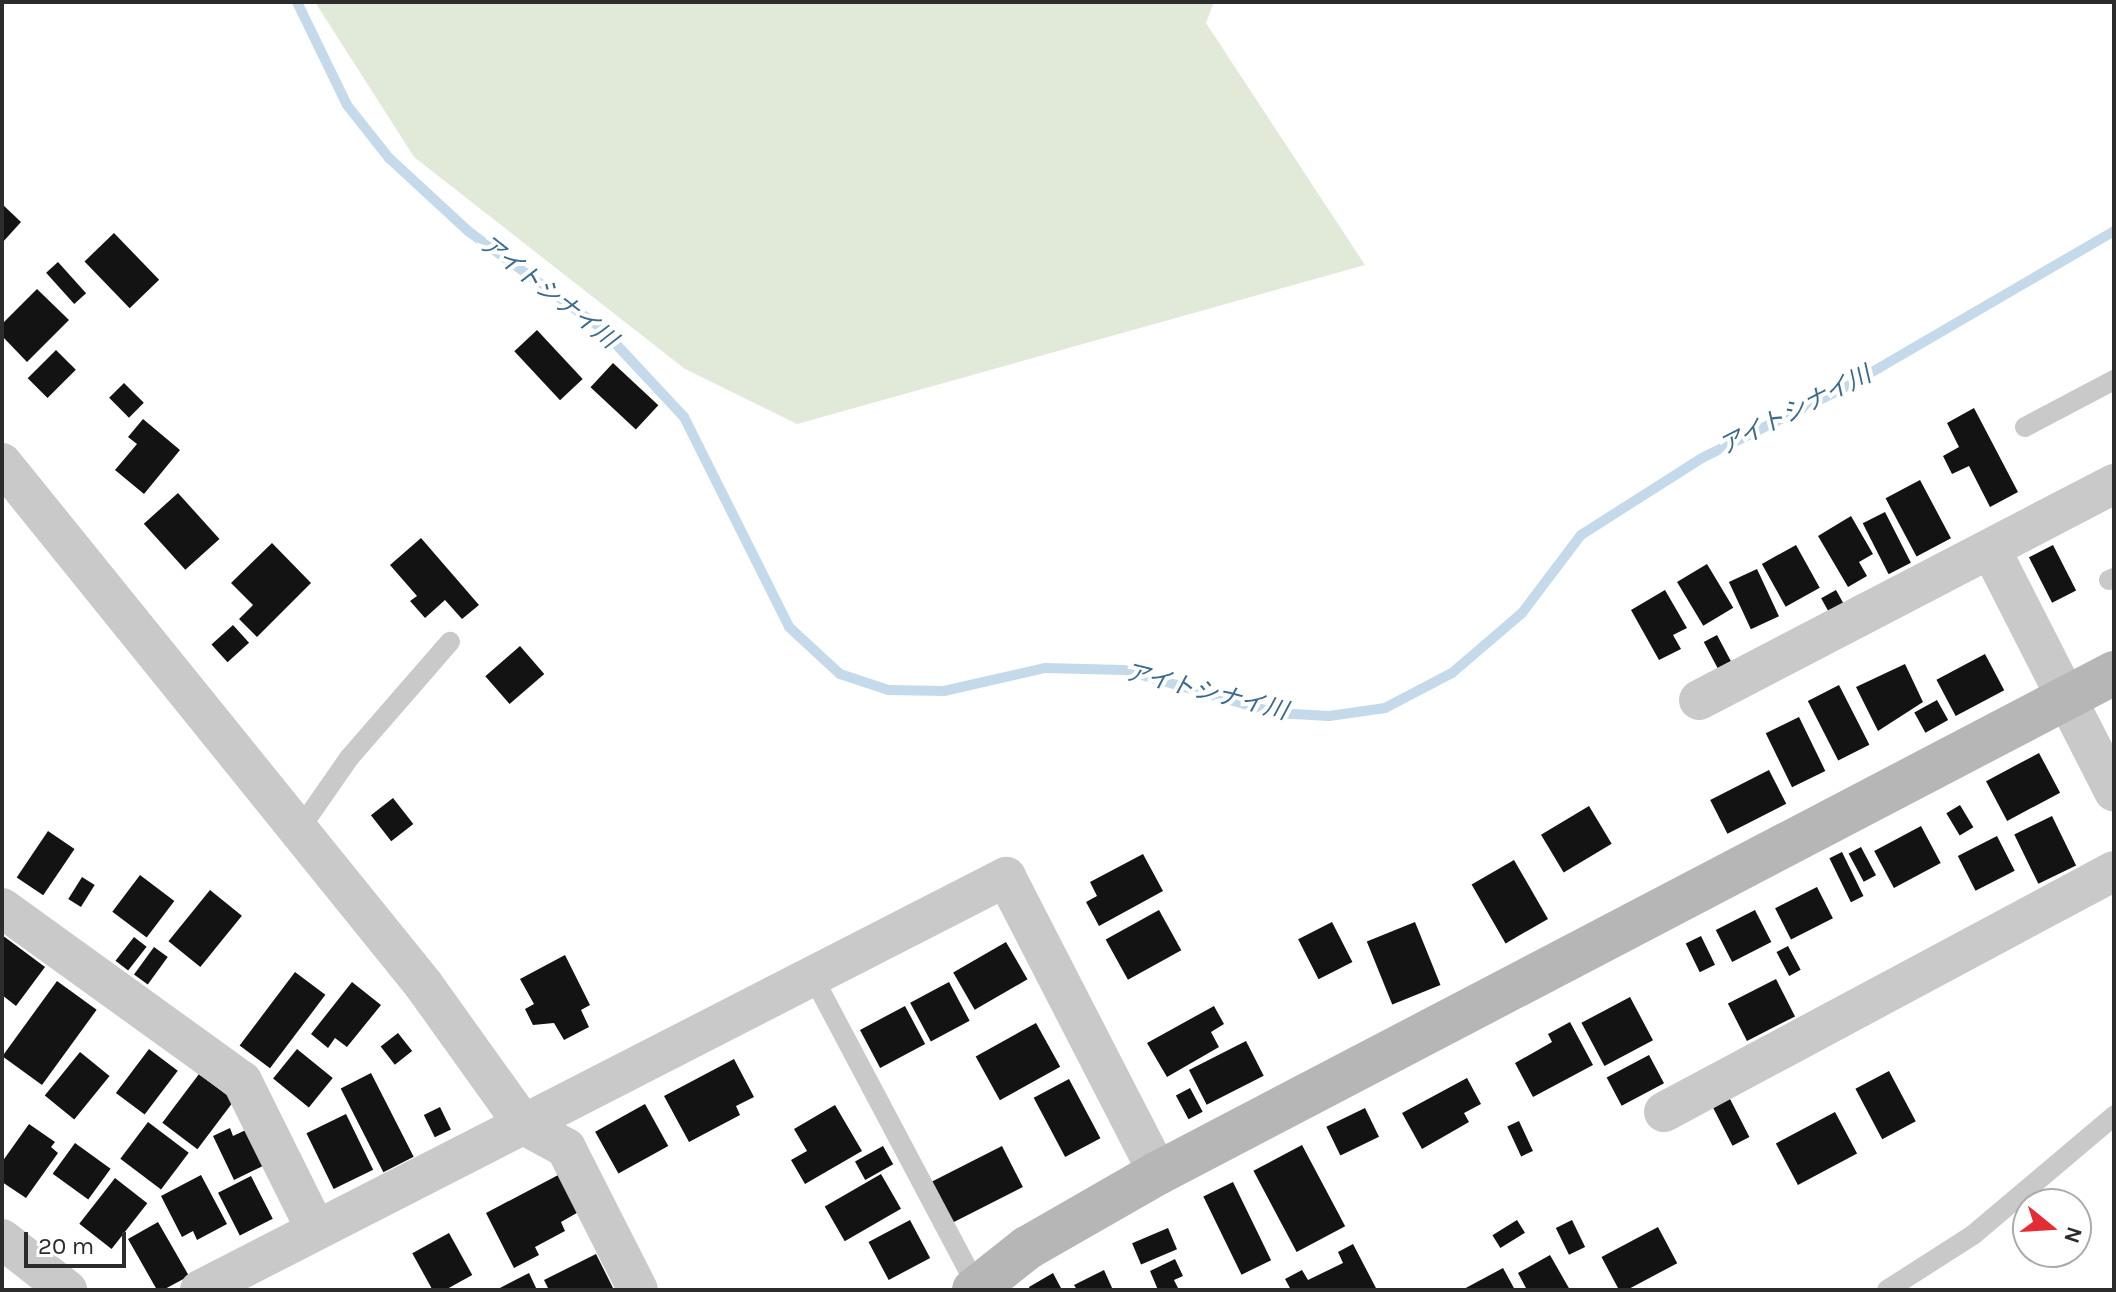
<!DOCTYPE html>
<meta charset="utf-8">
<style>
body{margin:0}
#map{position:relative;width:2116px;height:1292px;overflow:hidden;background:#fff;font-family:Karla,"Noto Sans JP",sans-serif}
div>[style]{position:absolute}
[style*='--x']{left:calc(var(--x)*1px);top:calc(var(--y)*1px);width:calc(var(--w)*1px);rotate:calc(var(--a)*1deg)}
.green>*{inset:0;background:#e1ead8}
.stream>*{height:10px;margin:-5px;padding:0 5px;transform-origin:5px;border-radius:5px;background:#c4daea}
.building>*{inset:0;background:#131313;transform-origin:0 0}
.lane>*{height:20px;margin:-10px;padding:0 10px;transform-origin:10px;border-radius:10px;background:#c9c9c9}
.street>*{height:40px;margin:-20px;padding:0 20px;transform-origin:20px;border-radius:20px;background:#c9c9c9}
.secondary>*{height:44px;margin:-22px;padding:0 22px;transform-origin:22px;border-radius:22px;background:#b6b6b6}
span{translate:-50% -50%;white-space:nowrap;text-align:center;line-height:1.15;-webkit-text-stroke:8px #fff;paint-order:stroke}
.water-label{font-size:24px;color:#3b6a8c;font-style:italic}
.frame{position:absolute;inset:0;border:4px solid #2c2c2c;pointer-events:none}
.north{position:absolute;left:2012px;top:1188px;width:80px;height:80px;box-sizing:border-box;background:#fff;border:2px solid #ababab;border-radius:50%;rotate:108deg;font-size:22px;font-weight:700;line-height:32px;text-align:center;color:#2c2c2c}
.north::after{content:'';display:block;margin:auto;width:28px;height:36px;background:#e42c34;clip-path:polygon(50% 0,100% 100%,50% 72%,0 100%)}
.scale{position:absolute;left:24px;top:1232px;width:102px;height:36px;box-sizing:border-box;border:4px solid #2c2c2c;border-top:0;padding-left:10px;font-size:24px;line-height:28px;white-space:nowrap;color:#2c2c2c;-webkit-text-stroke:6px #fff;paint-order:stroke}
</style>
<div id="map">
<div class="green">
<i style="clip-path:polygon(315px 2px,1214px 2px,1206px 23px,1365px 265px,797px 424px,685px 369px,414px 157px)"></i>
</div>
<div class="stream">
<i style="--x:297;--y:2;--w:114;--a:64.1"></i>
<i style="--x:347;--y:105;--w:68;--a:51.6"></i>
<i style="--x:389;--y:158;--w:108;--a:42.7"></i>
<i style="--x:468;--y:231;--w:165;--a:36.1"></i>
<i style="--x:601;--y:328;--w:122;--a:47"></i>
<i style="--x:684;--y:417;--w:235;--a:63.4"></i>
<i style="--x:789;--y:627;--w:69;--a:42.7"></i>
<i style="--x:840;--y:674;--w:51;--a:18.4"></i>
<i style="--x:888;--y:690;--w:56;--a:1"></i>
<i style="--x:944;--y:691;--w:104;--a:-12.8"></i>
<i style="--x:1045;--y:668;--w:79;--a:1.5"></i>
<i style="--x:1124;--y:670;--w:158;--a:15.8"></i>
<i style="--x:1276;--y:713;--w:53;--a:3.2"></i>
<i style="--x:1329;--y:716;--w:57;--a:-8.1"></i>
<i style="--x:1385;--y:708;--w:76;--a:-27.6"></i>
<i style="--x:1452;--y:673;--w:92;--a:-40.6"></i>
<i style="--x:1522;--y:613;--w:98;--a:-52.9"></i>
<i style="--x:1581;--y:535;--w:143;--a:-32.5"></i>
<i style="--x:1702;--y:458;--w:163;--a:-26.3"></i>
<i style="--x:1848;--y:386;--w:308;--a:-30.2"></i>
</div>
<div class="building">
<i style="clip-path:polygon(2px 204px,21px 222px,2px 243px)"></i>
<i style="left:114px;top:233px;width:65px;height:41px;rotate:46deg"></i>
<i style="left:58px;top:262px;width:42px;height:16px;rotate:48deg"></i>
<i style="clip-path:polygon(37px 289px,69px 320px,27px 362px,2px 336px,2px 324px)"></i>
<i style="left:537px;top:330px;width:67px;height:31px;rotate:47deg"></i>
<i style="left:56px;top:350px;width:28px;height:40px;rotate:45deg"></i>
<i style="left:613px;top:363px;width:62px;height:33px;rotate:43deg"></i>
<i style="left:124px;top:383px;width:28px;height:21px;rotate:45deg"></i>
<i style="clip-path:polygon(1974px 408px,2018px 492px,1990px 507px,1969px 466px,1952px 474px,1943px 456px,1959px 447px,1947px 423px)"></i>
<i style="clip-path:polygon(143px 419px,180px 450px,144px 494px,115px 470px,137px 444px,128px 437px)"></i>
<i style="left:1920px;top:480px;width:66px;height:39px;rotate:62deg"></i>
<i style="left:178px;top:493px;width:62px;height:46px;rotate:48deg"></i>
<i style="left:1885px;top:512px;width:57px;height:25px;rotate:63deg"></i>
<i style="clip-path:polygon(1851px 516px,1873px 554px,1859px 562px,1867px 576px,1848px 587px,1818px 536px)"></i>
<i style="clip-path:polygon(421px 538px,479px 605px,462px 619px,445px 600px,425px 618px,410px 601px,417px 596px,390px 565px)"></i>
<i style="clip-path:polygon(272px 543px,311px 583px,257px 637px,239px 619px,253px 605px,231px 583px)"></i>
<i style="left:1796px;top:545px;width:49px;height:39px;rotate:61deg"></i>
<i style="left:2053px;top:545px;width:51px;height:27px;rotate:63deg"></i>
<i style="left:1707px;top:564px;width:51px;height:35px;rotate:59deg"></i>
<i style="left:1757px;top:569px;width:52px;height:31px;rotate:65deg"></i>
<i style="clip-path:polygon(1665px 590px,1687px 628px,1673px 635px,1681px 649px,1659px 660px,1631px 610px)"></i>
<i style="left:1836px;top:590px;width:21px;height:17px;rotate:61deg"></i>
<i style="left:233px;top:625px;width:24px;height:29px;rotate:48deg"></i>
<i style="left:1717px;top:635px;width:30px;height:15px;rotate:62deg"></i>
<i style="left:520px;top:646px;width:37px;height:46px;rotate:49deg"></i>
<i style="left:1985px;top:654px;width:41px;height:55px;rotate:62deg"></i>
<i style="clip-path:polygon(1905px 664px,1923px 702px,1878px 731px,1856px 687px)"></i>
<i style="left:1839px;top:685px;width:67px;height:35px;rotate:63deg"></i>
<i style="left:1937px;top:700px;width:23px;height:26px;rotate:61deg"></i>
<i style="left:1799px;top:717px;width:60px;height:37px;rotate:64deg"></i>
<i style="left:2039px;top:753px;width:45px;height:60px;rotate:62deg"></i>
<i style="left:1769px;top:770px;width:38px;height:66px;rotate:63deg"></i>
<i style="left:393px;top:798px;width:33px;height:28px;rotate:52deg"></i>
<i style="left:1960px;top:805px;width:26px;height:16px;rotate:59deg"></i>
<i style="left:1589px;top:806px;width:44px;height:56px;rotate:59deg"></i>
<i style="left:2052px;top:816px;width:55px;height:42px;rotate:64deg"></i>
<i style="left:1921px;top:826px;width:42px;height:53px;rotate:62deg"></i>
<i style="left:48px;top:831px;width:32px;height:56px;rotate:34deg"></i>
<i style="left:1997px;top:836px;width:39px;height:44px;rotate:63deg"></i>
<i style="left:1861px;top:847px;width:32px;height:14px;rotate:62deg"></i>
<i style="left:1842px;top:852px;width:49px;height:14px;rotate:64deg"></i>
<i style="clip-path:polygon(1143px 854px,1163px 891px,1099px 926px,1086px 902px,1097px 896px,1090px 882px)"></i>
<i style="left:1514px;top:860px;width:68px;height:49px;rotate:60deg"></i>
<i style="left:140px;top:875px;width:43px;height:46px;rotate:37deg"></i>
<i style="left:82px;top:877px;width:15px;height:26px;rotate:32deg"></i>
<i style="left:1817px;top:887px;width:35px;height:47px;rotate:63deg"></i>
<i style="left:210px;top:890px;width:41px;height:66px;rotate:39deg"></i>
<i style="left:1159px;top:910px;width:46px;height:61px;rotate:61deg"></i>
<i style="left:1755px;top:910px;width:36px;height:44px;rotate:63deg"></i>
<i style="left:1332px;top:922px;width:45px;height:38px;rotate:63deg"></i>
<i style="left:1415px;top:922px;width:68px;height:52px;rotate:68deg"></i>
<i style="clip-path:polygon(2px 935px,45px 967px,16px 1006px,2px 995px)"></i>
<i style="left:1701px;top:936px;width:32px;height:17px;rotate:64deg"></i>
<i style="left:134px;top:937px;width:16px;height:30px;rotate:38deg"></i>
<i style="left:1006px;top:942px;width:43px;height:61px;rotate:60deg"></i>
<i style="left:1788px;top:946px;width:27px;height:13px;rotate:62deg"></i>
<i style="left:154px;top:947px;width:17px;height:34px;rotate:36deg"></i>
<i style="clip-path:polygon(565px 955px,590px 1005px,581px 1010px,589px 1027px,564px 1040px,554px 1023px,533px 1025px,525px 1009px,534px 1004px,520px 979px)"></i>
<i style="left:295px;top:972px;width:38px;height:92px;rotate:37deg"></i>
<i style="left:1776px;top:979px;width:42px;height:54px;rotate:63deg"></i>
<i style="left:57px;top:981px;width:49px;height:93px;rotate:36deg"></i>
<i style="clip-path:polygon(352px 982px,381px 1005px,347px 1047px,335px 1038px,328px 1048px,311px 1034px)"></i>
<i style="left:949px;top:982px;width:44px;height:44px;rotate:62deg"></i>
<i style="left:1630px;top:997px;width:49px;height:55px;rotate:62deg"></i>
<i style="left:905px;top:1006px;width:43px;height:51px;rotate:62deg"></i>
<i style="clip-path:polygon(1214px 1006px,1224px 1024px,1211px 1032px,1219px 1047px,1167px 1077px,1147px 1043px)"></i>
<i style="clip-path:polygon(1570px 1022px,1593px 1065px,1533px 1097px,1515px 1063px,1552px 1042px,1548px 1034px)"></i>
<i style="left:1036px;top:1023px;width:50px;height:69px;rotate:61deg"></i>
<i style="left:398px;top:1033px;width:23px;height:22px;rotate:52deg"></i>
<i style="left:1246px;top:1041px;width:39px;height:64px;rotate:63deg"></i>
<i style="left:149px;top:1049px;width:36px;height:55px;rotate:37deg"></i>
<i style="left:297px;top:1049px;width:46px;height:38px;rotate:39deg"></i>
<i style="left:80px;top:1052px;width:38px;height:56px;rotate:39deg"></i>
<i style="left:1649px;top:1055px;width:32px;height:48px;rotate:62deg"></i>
<i style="clip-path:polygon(734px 1059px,754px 1097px,736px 1106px,740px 1115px,689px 1142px,664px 1096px)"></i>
<i style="left:1889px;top:1071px;width:57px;height:38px;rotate:62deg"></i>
<i style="left:371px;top:1073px;width:94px;height:34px;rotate:63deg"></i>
<i style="left:199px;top:1074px;width:44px;height:61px;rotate:37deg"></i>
<i style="clip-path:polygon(1467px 1078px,1481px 1104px,1464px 1113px,1469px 1122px,1422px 1149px,1402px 1113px)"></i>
<i style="left:1069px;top:1079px;width:67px;height:40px;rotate:62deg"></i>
<i style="left:1190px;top:1088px;width:27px;height:16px;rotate:62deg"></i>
<i style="left:1729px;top:1097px;width:45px;height:19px;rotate:63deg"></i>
<i style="left:645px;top:1104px;width:48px;height:57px;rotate:61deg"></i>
<i style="clip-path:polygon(835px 1105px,862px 1151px,805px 1184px,791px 1160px,807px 1151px,794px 1129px)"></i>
<i style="left:440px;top:1107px;width:25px;height:18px;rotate:64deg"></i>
<i style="left:1365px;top:1108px;width:32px;height:43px;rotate:64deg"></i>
<i style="left:1835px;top:1112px;width:47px;height:67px;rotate:62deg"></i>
<i style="left:346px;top:1114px;width:62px;height:44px;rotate:64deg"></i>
<i style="left:1519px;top:1121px;width:33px;height:13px;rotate:65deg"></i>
<i style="left:148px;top:1122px;width:51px;height:46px;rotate:37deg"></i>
<i style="clip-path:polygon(29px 1124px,55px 1142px,51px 1147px,58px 1153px,26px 1198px,2px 1182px,2px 1162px)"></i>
<i style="clip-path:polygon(230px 1128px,233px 1136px,250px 1128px,267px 1164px,234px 1180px,213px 1136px)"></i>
<i style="left:75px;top:1143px;width:44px;height:38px;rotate:36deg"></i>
<i style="left:1302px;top:1145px;width:92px;height:55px;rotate:62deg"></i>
<i style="left:883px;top:1146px;width:21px;height:32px;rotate:61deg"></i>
<i style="left:1002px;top:1146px;width:46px;height:79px;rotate:63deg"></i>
<i style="clip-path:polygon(562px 1173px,582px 1210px,561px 1222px,565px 1231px,535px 1247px,539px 1255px,514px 1268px,486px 1213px)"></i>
<i style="left:881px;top:1174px;width:40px;height:65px;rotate:60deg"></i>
<i style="clip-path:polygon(201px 1175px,227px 1224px,197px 1240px,193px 1231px,182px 1237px,161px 1196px)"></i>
<i style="left:251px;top:1176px;width:48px;height:37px;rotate:63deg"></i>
<i style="left:115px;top:1178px;width:41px;height:58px;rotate:38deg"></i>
<i style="left:1233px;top:1182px;width:87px;height:33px;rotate:64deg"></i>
<i style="left:910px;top:1220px;width:43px;height:47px;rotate:62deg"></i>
<i style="left:1517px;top:1220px;width:15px;height:29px;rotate:58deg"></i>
<i style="left:1572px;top:1220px;width:30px;height:18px;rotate:64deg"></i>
<i style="clip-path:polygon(158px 1222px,189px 1276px,163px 1290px,157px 1290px,128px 1239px)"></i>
<i style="left:1658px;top:1227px;width:41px;height:64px;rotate:62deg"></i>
<i style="left:1168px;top:1228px;width:23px;height:39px;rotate:67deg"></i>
<i style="left:449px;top:1233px;width:48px;height:42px;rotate:61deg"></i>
<i style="clip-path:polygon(1353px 1244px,1377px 1290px,1291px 1290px,1285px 1279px,1302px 1270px,1308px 1280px,1343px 1263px,1338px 1252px)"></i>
<i style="clip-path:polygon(596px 1254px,614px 1290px,549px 1290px,544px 1280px)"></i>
<i style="clip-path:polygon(1550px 1255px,1570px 1290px,1527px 1290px,1518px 1273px)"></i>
<i style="clip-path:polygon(1175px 1259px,1183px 1276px,1174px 1280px,1179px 1290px,1158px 1290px,1150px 1271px)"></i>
<i style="clip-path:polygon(1503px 1268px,1515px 1290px,1462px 1290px)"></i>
<i style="clip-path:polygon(1104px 1270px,1113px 1290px,1077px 1290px,1074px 1285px)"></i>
<i style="clip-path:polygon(529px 1273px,537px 1290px,496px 1290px)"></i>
<i style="clip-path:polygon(1053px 1273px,1062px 1290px,1030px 1290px,1029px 1287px)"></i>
</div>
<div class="lane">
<i style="--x:2025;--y:427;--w:101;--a:-27.8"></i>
<i style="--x:2109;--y:580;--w:5;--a:-22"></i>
<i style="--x:299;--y:830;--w:88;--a:-55.2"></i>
<i style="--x:349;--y:758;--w:154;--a:-49"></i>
<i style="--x:813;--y:977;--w:351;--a:62.1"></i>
<i style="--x:1887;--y:1290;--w:102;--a:-32.6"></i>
<i style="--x:1973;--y:1235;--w:185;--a:-40.2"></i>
</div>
<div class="street">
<i style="--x:2;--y:463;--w:670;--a:51.06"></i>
<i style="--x:423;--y:984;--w:173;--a:54.4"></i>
<i style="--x:524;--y:1125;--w:48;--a:28.7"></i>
<i style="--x:566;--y:1148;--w:159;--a:63.1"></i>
<i style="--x:1991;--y:550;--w:271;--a:63"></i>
<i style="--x:1699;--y:700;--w:468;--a:-27.5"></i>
<i style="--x:2;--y:908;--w:296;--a:35.8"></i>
<i style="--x:242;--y:1081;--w:166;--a:63.6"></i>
<i style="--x:1664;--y:1112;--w:510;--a:-28.17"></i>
<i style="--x:2;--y:1239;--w:83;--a:38.1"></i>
<i style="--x:200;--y:1290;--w:906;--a:-27.13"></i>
<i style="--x:1006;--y:877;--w:333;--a:62.8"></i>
</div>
<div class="secondary">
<i style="--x:974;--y:1290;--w:68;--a:-38.4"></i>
<i style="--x:1027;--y:1248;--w:151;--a:-29.8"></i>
<i style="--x:1158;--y:1173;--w:1079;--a:-27.61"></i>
</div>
<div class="water-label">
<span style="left:548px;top:292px;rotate:38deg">アイトシナイ川</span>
<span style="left:1795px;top:411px;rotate:-27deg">アイトシナイ川</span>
<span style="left:1206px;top:692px;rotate:14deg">アイトシナイ川</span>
</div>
<div class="frame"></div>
<div class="north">N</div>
<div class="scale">20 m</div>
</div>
